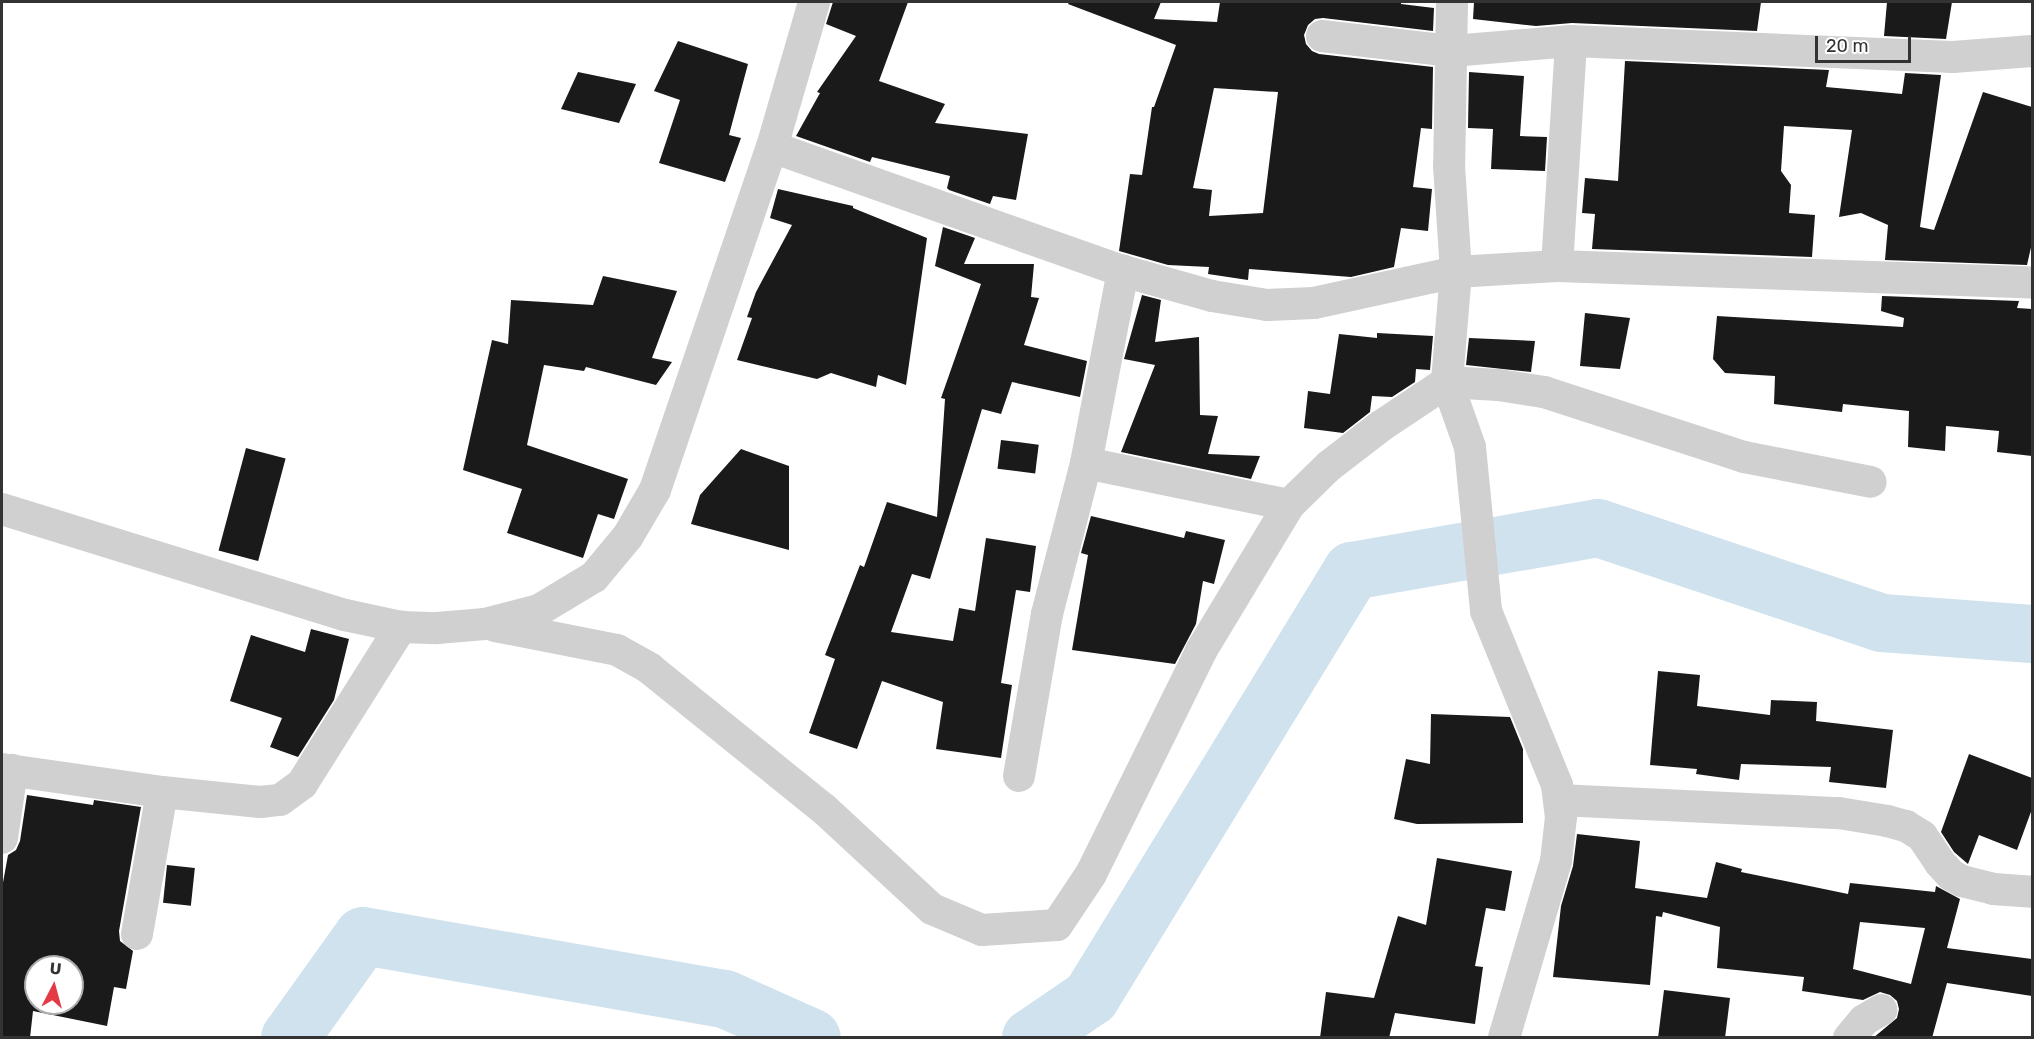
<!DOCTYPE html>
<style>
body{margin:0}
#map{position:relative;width:2034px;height:1039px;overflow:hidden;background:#fff;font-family:Rubik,sans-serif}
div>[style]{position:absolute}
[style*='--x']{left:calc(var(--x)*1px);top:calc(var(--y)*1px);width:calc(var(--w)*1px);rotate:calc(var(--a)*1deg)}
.river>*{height:58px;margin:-29px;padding:0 29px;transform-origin:29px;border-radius:29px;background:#cfe2ee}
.building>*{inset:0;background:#1a1a1a;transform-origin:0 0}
.street>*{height:32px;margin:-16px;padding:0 16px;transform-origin:16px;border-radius:16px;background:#d0d0d0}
span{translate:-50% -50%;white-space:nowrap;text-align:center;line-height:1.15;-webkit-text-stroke:6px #fff;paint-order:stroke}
.frame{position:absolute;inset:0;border:3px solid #333;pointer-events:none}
.north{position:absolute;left:24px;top:955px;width:60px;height:60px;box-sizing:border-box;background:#fff;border:2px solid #adadad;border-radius:50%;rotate:6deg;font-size:16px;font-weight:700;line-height:24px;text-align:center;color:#333}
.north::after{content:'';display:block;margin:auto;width:21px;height:27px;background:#e63946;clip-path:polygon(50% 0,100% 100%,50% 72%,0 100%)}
.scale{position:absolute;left:1815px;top:36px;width:96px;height:27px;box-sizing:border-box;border:3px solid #333;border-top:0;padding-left:8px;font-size:18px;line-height:21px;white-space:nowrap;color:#333;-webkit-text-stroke:4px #fff;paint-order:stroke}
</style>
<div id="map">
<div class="river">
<i style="--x:290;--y:1038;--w:125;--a:-54.4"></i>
<i style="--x:363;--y:936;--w:367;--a:9.9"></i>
<i style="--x:725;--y:999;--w:95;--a:24.1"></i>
<i style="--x:1031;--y:1038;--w:73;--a:-34.3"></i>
<i style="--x:1091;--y:997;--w:500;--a:-58.5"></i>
<i style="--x:1352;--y:571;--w:250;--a:-9.9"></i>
<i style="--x:1598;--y:528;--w:299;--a:18.5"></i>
<i style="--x:1882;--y:623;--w:150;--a:4.2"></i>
</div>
<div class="building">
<i style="clip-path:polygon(833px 2px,908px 2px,879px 81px,945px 104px,935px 123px,1028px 134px,1016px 200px,993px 196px,990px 204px,949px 190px,947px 188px,950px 176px,872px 157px,870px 162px,796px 136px,820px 93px,817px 92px,856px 36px,826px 24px)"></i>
<i style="clip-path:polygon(evenodd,1069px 2px,1161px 2px,1154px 19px,1217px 22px,1220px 2px,1401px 2px,1401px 4px,1434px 8px,1433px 31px,1323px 18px,1315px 19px,1308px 25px,1304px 35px,1306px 44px,1312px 51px,1319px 54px,1433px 67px,1432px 129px,1421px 128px,1413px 187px,1432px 189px,1428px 231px,1401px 228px,1394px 267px,1351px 277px,1249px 269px,1248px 280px,1208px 274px,1209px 267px,1168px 265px,1119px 251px,1130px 174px,1142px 175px,1152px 107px,1154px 107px,1176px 45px,1068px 4px,1069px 2px,1214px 88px,1278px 92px,1263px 213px,1209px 216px,1212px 190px,1193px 188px,1214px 88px)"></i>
<i style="clip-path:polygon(1474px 2px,1761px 2px,1757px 31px,1572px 23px,1536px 26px,1473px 19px)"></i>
<i style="clip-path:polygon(1887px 2px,1952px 2px,1946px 39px,1884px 36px)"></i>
<i style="clip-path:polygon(678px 41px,748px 64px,729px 135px,741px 138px,725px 182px,659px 163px,680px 100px,654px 91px)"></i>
<i style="clip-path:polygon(1625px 61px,1829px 70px,1826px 87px,1902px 94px,1905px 73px,1941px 75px,1920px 227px,1934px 230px,1983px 92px,2032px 107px,2032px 243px,2027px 265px,1885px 260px,1888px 225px,1861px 213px,1839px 217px,1852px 130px,1784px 126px,1781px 171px,1791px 185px,1789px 213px,1815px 215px,1812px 257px,1592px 249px,1595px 214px,1582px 213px,1585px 178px,1618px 181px)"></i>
<i style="clip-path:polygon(578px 72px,636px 84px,619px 123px,561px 109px)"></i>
<i style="clip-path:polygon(1469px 72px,1524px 76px,1520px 136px,1547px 137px,1545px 171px,1491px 169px,1493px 129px,1468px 128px)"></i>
<i style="clip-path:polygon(778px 189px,853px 206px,853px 208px,927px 238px,906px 385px,878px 375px,876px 387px,831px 373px,817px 379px,737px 360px,752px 318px,747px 317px,756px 292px,792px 225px,770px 218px)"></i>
<i style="clip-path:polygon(943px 227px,975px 238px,964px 264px,1034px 264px,1031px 297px,1039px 298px,1024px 345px,1087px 361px,1080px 397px,1012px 382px,1001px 414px,982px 409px,930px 579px,912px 574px,891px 632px,953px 641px,959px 608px,975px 611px,986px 538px,1036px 546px,1030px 592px,1016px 590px,1001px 683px,1012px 685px,1001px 758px,936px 749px,943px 702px,882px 681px,857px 749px,809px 733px,835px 659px,825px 655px,860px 565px,864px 567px,887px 502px,937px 517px,945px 399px,941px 398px,981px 284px,935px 266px)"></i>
<i style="clip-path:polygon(603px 276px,677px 291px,652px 358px,672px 362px,656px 385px,586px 367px,584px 371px,544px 365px,527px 445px,628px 479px,614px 519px,598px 514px,583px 558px,507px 533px,522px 489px,463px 470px,492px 340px,508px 344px,511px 300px,593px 305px)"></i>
<i style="clip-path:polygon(1142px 295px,1161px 300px,1155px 342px,1199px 337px,1200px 415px,1218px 416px,1208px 454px,1260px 456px,1251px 479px,1121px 452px,1155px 365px,1124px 359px)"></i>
<i style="clip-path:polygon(1882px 296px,2019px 301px,2017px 308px,2032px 309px,2032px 456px,1997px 452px,1999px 431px,1946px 426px,1945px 451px,1908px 447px,1909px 411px,1843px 404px,1842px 412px,1774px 404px,1775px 376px,1725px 373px,1713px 359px,1717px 316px,1903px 327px,1904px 318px,1881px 311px)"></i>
<i style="clip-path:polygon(1585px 313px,1630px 318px,1620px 369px,1580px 366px)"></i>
<i style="clip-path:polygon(1377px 333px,1433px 336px,1430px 370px,1416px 369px,1415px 382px,1392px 397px,1372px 396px,1370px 412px,1343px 433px,1304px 428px,1308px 391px,1330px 394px,1339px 334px,1377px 338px)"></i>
<i style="clip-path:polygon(1469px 338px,1535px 341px,1531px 372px,1466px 365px)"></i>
<i style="left:1001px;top:440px;width:38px;height:29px;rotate:7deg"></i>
<i style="left:246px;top:448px;width:41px;height:106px;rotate:15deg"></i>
<i style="clip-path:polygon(741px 449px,789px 466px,789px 550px,691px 524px,700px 495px)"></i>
<i style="clip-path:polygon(1091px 516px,1184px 538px,1186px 531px,1225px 540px,1214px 584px,1203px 581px,1196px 624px,1175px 664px,1072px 650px,1088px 555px,1081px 553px)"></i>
<i style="clip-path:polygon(311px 629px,349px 639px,334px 700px,298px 757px,270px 747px,282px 718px,230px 701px,251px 635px,305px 652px)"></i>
<i style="clip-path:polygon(1658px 671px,1700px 675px,1697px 706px,1770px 715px,1771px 700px,1817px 702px,1816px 721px,1893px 730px,1886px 788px,1829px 782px,1831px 767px,1741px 764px,1739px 780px,1696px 774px,1697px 769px,1650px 765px)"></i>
<i style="clip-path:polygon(1431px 714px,1510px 717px,1523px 749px,1523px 823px,1417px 824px,1394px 819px,1406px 759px,1430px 764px)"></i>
<i style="clip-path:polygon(1969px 754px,2032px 778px,2032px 809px,2017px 850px,1979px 835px,1968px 864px,1954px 852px,1941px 832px)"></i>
<i style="clip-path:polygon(evenodd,27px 795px,93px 805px,94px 800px,141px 807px,119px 931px,120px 941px,133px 951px,126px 989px,114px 987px,107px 1026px,33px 1011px,30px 1038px,2px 1038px,2px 888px,8px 855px,16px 850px,20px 841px,27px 795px,36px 967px,72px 967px,72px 1003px,36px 1003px,36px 967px)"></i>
<i style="clip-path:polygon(evenodd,1577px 834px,1640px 841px,1635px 888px,1707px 898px,1716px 862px,1742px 869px,1741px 872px,1848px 894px,1850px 883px,1935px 892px,1936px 886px,1960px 899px,1947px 948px,2032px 959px,2032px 996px,1947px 983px,1932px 1038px,1873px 1038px,1897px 1018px,1899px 1009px,1897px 1001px,1890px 995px,1880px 992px,1863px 1000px,1802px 991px,1804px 977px,1717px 968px,1720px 927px,1663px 912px,1662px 917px,1656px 916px,1650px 985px,1553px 977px,1561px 906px,1573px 866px,1577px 834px,1860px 922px,1925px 928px,1911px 984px,1853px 969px,1860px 922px)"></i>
<i style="clip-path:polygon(1437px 858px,1512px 871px,1505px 911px,1486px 908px,1475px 966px,1483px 967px,1475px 1024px,1395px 1013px,1389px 1038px,1320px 1038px,1326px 992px,1374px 998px,1398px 916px,1426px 925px)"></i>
<i style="left:167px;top:865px;width:28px;height:38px;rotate:6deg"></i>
<i style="clip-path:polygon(1664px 990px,1730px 998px,1725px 1038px,1658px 1038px)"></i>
</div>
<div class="street">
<i style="--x:1452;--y:2;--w:164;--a:91"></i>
<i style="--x:1449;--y:166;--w:106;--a:86.2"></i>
<i style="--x:1456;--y:272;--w:110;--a:94.7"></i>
<i style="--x:1447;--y:382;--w:69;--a:70.5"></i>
<i style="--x:1470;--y:447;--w:165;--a:84.4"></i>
<i style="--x:1486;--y:611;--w:188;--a:67.8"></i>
<i style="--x:1557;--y:785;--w:32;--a:83"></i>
<i style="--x:1561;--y:817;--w:44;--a:96.5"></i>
<i style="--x:1556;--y:861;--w:184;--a:106.4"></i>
<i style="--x:1322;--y:36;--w:131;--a:6.6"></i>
<i style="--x:1452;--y:51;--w:119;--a:-4.8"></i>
<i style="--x:1571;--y:41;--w:382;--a:2.4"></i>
<i style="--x:1953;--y:57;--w:79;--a:-4.3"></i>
<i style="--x:772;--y:147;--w:372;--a:19.5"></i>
<i style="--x:1123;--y:271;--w:92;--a:15.7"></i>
<i style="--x:1212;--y:296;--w:56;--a:9.3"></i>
<i style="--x:1267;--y:305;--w:47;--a:-2.4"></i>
<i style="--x:1314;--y:303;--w:145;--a:-12.3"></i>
<i style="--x:1456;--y:272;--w:101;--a:-3.4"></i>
<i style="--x:1557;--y:266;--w:475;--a:2"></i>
<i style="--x:1557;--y:266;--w:225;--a:-86.4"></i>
<i style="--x:1086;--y:463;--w:207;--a:11.7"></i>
<i style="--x:1289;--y:505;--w:56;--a:-44.3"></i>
<i style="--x:1329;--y:466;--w:66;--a:-37.6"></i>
<i style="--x:1381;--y:426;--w:79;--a:-33.7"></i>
<i style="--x:1447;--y:382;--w:51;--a:3.4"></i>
<i style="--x:1498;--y:385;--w:47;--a:8.7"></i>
<i style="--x:1544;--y:392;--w:210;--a:18"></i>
<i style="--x:1744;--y:457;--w:129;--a:11.1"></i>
<i style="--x:2;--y:509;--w:359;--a:17.2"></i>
<i style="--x:345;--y:615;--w:57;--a:12.1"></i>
<i style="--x:401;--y:627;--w:36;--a:2"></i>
<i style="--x:437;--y:628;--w:48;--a:-4.8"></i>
<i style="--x:485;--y:624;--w:56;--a:-14.5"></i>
<i style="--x:539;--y:610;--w:64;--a:-31"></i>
<i style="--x:594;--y:577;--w:53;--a:-50.3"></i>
<i style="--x:628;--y:536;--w:53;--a:-59.6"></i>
<i style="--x:655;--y:490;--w:362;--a:-71.2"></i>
<i style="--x:772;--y:147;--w:151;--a:-73.8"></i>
<i style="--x:495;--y:626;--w:124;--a:11.1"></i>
<i style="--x:617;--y:650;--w:37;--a:29"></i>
<i style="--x:649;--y:668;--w:225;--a:38.9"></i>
<i style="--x:824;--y:809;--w:147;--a:42.8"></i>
<i style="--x:932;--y:909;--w:54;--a:22.8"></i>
<i style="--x:982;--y:930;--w:75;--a:-3.8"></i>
<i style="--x:1057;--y:925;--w:61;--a:-56.3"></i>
<i style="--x:1091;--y:874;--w:249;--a:-63.7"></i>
<i style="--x:1201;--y:651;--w:170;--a:-58.9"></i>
<i style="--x:2;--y:769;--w:162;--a:8.2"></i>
<i style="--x:162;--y:792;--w:99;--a:5.8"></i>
<i style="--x:260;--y:802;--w:20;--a:-6"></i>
<i style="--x:280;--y:800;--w:27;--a:-36"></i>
<i style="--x:302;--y:784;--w:186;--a:-57.8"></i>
<i style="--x:1019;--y:776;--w:164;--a:-80.2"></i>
<i style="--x:1047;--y:614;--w:156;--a:-75.5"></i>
<i style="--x:1086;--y:463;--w:196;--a:-79.1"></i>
<i style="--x:1559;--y:800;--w:280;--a:2.7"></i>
<i style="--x:1839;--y:813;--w:49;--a:9.5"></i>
<i style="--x:1887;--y:821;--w:20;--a:15"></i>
<i style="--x:1906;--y:826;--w:19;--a:32"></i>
<i style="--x:1922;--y:836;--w:32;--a:56"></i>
<i style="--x:1940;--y:863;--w:16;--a:47"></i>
<i style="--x:1951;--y:875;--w:13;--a:29"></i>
<i style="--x:1962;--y:881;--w:32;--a:14"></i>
<i style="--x:1993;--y:889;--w:39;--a:4"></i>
<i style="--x:2;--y:838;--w:69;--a:-81.6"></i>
<i style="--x:137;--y:934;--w:144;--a:-80"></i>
<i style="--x:1849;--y:1038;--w:23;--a:-50"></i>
<i style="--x:1864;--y:1020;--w:20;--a:-30"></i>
</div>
<div class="frame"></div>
<div class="north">U</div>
<div class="scale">20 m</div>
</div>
